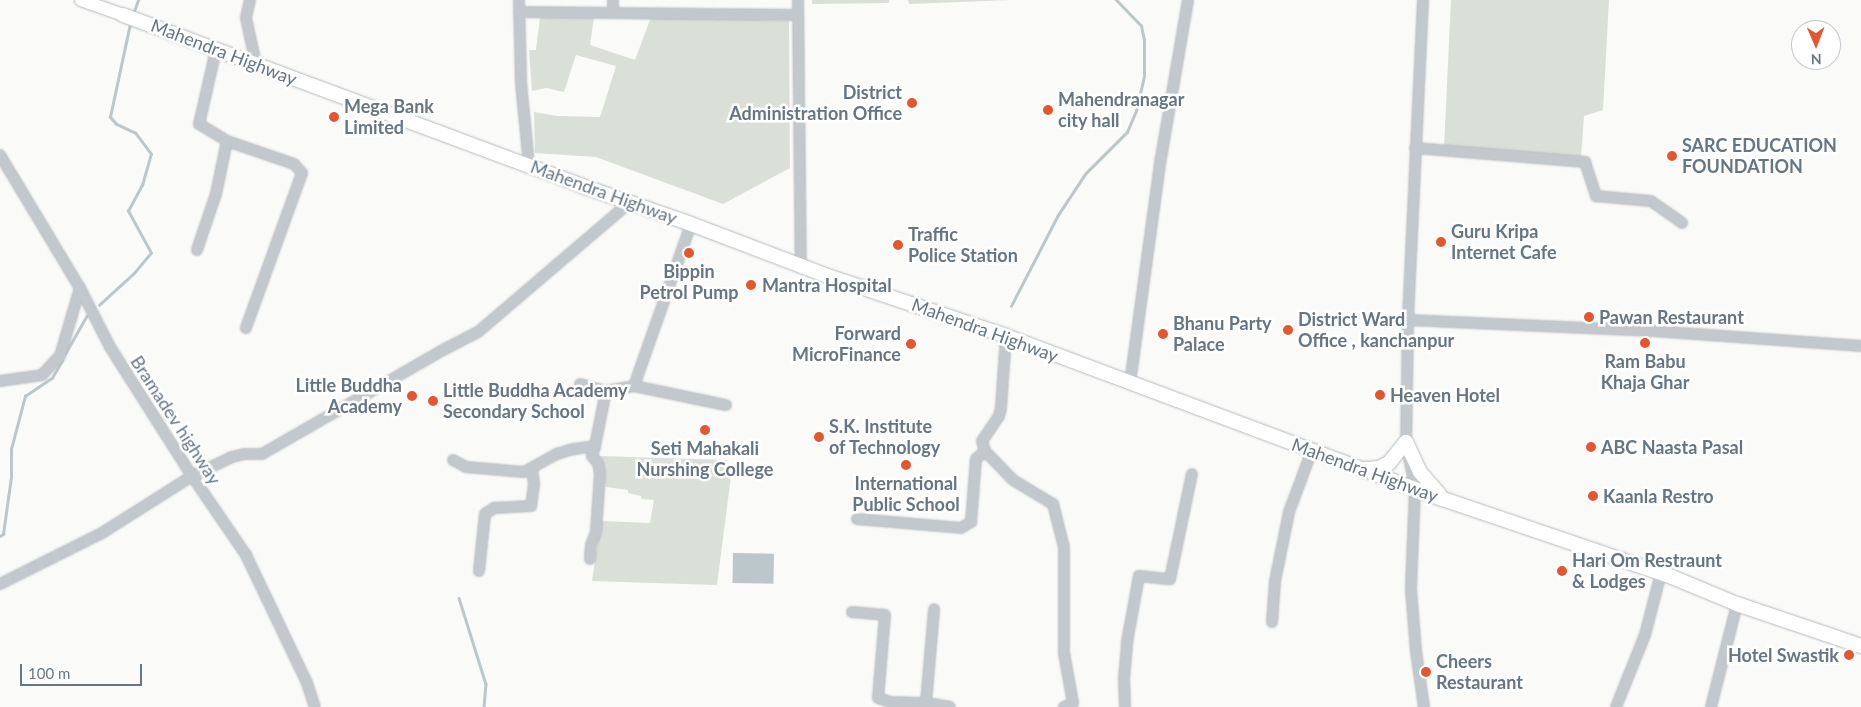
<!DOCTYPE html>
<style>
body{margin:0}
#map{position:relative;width:1861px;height:707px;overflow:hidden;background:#fafaf8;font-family:Lato,sans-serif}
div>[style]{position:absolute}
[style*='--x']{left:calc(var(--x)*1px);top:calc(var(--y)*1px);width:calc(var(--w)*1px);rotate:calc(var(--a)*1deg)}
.green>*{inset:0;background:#dadfd7}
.water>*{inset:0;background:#bbc7cb;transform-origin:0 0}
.stream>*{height:2.5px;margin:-1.25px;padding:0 1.25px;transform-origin:1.25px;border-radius:1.25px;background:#bbc7cb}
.roads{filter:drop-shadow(0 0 1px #b5babe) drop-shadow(0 0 1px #b5babe)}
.minor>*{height:10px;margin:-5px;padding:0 5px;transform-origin:5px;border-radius:5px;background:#c3c8cc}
.major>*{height:12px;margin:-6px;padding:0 6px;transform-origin:6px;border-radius:6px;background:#fff}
.highway>*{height:14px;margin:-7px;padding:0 7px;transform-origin:7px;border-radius:7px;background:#fff}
.dots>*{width:14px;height:14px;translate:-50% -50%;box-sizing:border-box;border:2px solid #fff;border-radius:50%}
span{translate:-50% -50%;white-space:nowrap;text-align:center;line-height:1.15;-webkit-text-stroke:5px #fff;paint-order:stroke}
.street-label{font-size:18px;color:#657683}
.poi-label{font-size:18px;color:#657683;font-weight:700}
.right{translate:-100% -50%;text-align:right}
.left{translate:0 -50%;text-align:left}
.north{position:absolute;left:1791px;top:20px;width:50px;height:50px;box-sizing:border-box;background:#fff;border:1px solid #c1c8cd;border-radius:50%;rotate:179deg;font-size:14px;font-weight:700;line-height:20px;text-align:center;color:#657683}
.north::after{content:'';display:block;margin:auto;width:18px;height:22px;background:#e4572e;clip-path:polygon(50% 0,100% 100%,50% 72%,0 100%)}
.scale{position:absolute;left:20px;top:664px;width:122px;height:22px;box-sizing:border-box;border:2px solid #657683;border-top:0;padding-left:6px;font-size:15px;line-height:18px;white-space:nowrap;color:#657683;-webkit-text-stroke:4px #fff;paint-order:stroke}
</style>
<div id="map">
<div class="green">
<i style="clip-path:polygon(812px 0,889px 0,889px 3px,812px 4px)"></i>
<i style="clip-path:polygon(908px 0,1010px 0,909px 4px)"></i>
<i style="clip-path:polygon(1451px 0,1609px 0,1603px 110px,1584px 116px,1581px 157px,1444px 148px)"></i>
<i style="clip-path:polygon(594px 17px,590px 45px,635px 60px,651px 17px,789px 21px,790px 168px,723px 204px,596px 157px,535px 153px,534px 112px,557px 116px,600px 117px,616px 66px,576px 55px,564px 92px,546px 88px,532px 91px,529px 50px,536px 50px,540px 18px)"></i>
<i style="clip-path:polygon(598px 456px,727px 460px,731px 476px,717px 585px,592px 581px,601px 521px,650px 523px,654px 500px,641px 499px,641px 496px,628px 493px,628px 490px,606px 487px)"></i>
</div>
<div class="water">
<i style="left:733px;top:553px;width:41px;height:30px;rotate:1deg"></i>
</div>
<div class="stream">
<i style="--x:133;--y:14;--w:15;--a:-70"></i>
<i style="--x:99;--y:305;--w:47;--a:-42.4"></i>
<i style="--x:134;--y:273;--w:26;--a:-50"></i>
<i style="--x:151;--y:253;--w:48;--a:-118.7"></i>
<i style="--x:128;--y:211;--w:30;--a:-62"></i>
<i style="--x:142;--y:185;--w:32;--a:-74"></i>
<i style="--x:151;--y:154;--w:26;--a:-127"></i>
<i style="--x:135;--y:133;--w:21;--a:-155"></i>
<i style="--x:116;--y:124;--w:9;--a:-131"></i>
<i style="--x:110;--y:117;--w:95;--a:-77.9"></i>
<i style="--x:1011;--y:306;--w:102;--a:-62.7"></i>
<i style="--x:1058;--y:215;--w:49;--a:-56.6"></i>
<i style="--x:1085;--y:174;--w:59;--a:-45"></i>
<i style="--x:1127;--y:132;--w:23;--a:-67"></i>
<i style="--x:1136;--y:111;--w:36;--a:-77"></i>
<i style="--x:1144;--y:76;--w:36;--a:-90"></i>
<i style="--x:1144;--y:40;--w:14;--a:-102"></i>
<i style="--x:1141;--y:26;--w:36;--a:-134"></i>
<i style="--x:65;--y:354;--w:43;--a:-60.4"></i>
<i style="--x:0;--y:536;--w:4;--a:-34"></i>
<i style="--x:3;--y:534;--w:58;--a:-82"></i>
<i style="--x:11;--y:477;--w:28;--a:-90"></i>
<i style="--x:11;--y:449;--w:55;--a:-75.2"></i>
<i style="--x:25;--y:396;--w:32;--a:-34"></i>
<i style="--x:52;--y:378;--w:20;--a:-60"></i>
<i style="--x:459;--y:598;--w:90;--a:72.6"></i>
<i style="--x:486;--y:684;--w:23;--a:95"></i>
</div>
<div class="roads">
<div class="minor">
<i style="--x:250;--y:0;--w:18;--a:103"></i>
<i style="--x:246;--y:18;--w:47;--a:77.7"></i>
<i style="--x:519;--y:0;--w:83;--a:88.6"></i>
<i style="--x:521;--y:83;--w:82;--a:84.4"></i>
<i style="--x:798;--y:0;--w:265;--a:89.4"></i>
<i style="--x:1423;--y:0;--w:320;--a:92.7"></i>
<i style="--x:1408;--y:320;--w:122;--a:90.9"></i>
<i style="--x:1406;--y:442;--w:47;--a:78.9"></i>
<i style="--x:1415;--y:488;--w:101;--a:92.3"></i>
<i style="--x:1411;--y:589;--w:62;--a:85.4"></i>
<i style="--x:1416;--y:651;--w:57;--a:81.9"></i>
<i style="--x:519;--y:12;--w:279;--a:0.6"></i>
<i style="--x:613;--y:13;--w:13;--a:-90"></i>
<i style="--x:216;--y:50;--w:76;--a:102.9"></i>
<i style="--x:199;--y:124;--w:33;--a:31"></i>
<i style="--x:227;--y:141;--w:71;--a:18.9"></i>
<i style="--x:294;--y:164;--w:12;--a:48"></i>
<i style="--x:302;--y:173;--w:165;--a:109.9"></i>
<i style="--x:1415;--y:148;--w:171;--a:4.7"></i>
<i style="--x:1585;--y:162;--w:36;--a:72"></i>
<i style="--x:1596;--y:196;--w:55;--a:5.2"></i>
<i style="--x:1651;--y:201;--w:38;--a:35"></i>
<i style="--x:0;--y:155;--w:155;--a:59"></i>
<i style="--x:80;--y:288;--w:66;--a:63"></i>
<i style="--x:110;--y:347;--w:153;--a:57.6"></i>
<i style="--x:192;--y:476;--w:96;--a:55.6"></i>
<i style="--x:246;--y:555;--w:142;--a:64.5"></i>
<i style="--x:307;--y:683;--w:25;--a:72"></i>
<i style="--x:197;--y:250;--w:59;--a:-71.3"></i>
<i style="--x:216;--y:194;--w:54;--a:-78.3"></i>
<i style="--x:1408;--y:320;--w:245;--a:2.6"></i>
<i style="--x:1653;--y:331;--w:209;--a:4.1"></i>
<i style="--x:1006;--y:336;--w:72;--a:94"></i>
<i style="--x:1001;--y:408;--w:8;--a:104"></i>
<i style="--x:999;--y:416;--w:30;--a:124"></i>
<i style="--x:982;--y:441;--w:10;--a:73"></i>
<i style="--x:985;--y:451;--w:40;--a:46"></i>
<i style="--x:1013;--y:480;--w:47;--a:31"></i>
<i style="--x:1053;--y:504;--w:44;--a:75.7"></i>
<i style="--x:1064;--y:547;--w:106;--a:90"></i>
<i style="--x:1064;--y:653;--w:51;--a:79.8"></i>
<i style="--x:1073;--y:703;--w:10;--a:156"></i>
<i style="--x:0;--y:381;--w:42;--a:-8.1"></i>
<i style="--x:42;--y:375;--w:26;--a:-47"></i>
<i style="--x:60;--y:356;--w:71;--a:-73.6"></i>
<i style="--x:1130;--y:383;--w:227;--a:-82.2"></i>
<i style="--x:1161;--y:158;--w:160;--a:-80.3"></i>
<i style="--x:580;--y:384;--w:27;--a:15"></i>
<i style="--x:606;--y:391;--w:28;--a:-10"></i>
<i style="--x:634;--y:386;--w:94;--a:11.7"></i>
<i style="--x:634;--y:386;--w:172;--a:-70.6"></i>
<i style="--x:453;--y:460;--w:15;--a:28"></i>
<i style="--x:466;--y:467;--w:58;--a:4.9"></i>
<i style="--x:524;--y:472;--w:38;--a:-29"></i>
<i style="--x:557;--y:454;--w:13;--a:-18"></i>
<i style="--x:569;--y:450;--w:26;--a:-9"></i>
<i style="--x:595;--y:446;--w:56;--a:-78.7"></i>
<i style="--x:857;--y:519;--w:104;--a:4.9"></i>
<i style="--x:961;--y:528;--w:12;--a:-31"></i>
<i style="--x:971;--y:522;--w:63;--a:-85.5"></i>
<i style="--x:976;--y:459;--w:12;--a:-42"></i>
<i style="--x:590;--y:559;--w:14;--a:-86"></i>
<i style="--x:591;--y:545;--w:14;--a:-69"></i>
<i style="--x:596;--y:532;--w:58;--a:-86.1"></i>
<i style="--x:600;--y:474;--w:11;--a:-100"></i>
<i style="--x:598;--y:463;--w:9;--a:-131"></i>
<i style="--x:592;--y:456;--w:10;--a:-73"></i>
<i style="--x:479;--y:571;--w:57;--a:-84"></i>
<i style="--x:485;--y:514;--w:11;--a:-34"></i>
<i style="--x:494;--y:508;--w:37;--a:-3"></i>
<i style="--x:531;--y:506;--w:22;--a:-82"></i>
<i style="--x:534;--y:484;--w:16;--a:-97"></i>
<i style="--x:0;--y:584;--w:114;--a:-26.6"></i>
<i style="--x:102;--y:533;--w:107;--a:-32.3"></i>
<i style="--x:192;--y:476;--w:44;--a:-25.4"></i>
<i style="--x:232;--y:457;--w:12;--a:-14"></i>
<i style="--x:244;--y:454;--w:18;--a:0"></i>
<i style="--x:262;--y:454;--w:207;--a:-29.9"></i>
<i style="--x:441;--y:351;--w:42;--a:-27.2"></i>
<i style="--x:478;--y:332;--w:200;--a:-40.5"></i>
<i style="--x:852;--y:612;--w:33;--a:5"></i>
<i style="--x:885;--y:615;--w:83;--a:94.8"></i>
<i style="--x:878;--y:698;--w:13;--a:18"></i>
<i style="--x:890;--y:702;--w:36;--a:2"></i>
<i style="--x:926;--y:703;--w:24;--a:9"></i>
<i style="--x:1272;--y:622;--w:41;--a:-85.8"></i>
<i style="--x:1275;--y:581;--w:70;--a:-78.5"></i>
<i style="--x:1289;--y:512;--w:66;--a:-69.6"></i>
<i style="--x:926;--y:703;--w:94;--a:-85.1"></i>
<i style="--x:1125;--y:707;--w:28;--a:-92"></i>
<i style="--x:1124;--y:679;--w:37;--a:-85"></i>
<i style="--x:1127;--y:642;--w:67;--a:-79.7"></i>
<i style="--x:1139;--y:576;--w:31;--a:6"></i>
<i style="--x:1170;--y:579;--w:107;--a:-78.2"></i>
<i style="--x:1616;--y:707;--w:78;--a:-68.1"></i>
<i style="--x:1645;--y:635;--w:64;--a:-75.5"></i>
<i style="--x:1711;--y:707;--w:106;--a:-75.8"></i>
</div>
<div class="major">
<i style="--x:81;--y:0;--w:45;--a:19.7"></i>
</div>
<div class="highway">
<i style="--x:123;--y:15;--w:490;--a:20.4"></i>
<i style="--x:582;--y:186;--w:115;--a:19.2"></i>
<i style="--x:691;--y:224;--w:147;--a:20.8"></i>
<i style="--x:828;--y:276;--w:188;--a:18.6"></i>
<i style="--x:1006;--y:336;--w:466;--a:20.5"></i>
<i style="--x:1443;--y:499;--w:242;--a:18.8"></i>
<i style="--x:1672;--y:577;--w:70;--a:22.6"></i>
<i style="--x:1737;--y:604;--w:131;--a:18.7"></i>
<i style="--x:1365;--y:469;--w:14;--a:-4"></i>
<i style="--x:1379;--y:468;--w:11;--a:-27"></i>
<i style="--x:1389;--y:463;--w:27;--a:-51"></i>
<i style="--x:1406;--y:442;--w:33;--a:65"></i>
<i style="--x:1420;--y:472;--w:30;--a:49"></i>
</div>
</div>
<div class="dots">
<i style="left:912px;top:103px;background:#e4572e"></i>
<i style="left:1048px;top:110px;background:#e4572e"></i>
<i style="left:334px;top:117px;background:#e4572e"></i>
<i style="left:1672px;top:156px;background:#e4572e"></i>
<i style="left:1441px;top:242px;background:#e4572e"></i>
<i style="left:898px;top:245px;background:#e4572e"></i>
<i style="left:689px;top:253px;background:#e4572e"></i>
<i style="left:751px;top:285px;background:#e4572e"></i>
<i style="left:1589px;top:317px;background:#e4572e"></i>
<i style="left:1288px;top:330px;background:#e4572e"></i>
<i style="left:1163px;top:334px;background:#e4572e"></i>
<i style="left:1645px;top:343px;background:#e4572e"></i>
<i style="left:911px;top:344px;background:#e4572e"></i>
<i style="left:1380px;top:395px;background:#e4572e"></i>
<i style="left:412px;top:396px;background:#e4572e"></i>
<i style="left:433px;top:401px;background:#e4572e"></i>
<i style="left:705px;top:430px;background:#e4572e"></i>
<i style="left:819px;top:437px;background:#e4572e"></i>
<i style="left:1591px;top:447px;background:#e4572e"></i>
<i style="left:906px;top:465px;background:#e4572e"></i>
<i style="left:1593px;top:496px;background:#e4572e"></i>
<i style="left:1562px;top:571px;background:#e4572e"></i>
<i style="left:1849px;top:655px;background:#e4572e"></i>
<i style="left:1426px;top:672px;background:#e4572e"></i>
</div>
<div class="street-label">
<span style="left:224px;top:52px;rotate:21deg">Mahendra Highway</span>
<span style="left:604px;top:192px;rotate:20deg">Mahendra Highway</span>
<span style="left:985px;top:330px;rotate:20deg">Mahendra Highway</span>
<span style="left:176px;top:420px;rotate:57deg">Bramadev highway</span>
<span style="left:1365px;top:470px;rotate:20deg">Mahendra Highway</span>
</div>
<div class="poi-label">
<span class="right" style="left:902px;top:103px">District<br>Administration Office</span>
<span class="left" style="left:1058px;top:110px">Mahendranagar<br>city hall</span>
<span class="left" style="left:344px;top:117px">Mega Bank<br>Limited</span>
<span class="left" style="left:1682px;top:156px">SARC EDUCATION<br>FOUNDATION</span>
<span class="left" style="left:1451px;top:242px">Guru Kripa<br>Internet Cafe</span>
<span class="left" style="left:908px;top:245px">Traffic<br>Police Station</span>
<span style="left:689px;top:282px">Bippin<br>Petrol Pump</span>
<span class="left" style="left:762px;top:285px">Mantra Hospital</span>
<span class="left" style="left:1599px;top:317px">Pawan Restaurant</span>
<span class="left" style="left:1298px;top:330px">District Ward<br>Office , kanchanpur</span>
<span class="left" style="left:1173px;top:334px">Bhanu Party<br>Palace</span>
<span class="right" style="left:901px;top:344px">Forward<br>MicroFinance</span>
<span style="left:1645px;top:372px">Ram Babu<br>Khaja Ghar</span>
<span class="right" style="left:402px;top:396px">Little Buddha<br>Academy</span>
<span class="left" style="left:443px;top:401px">Little Buddha Academy<br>Secondary School</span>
<span class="left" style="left:1390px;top:395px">Heaven Hotel</span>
<span class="left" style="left:829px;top:437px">S.K. Institute<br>of Technology</span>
<span class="left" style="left:1601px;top:447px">ABC Naasta Pasal</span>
<span style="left:705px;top:459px">Seti Mahakali<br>Nurshing College</span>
<span style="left:906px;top:494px">International<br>Public School</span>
<span class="left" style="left:1603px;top:496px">Kaanla Restro</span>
<span class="left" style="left:1572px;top:571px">Hari Om Restraunt<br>&amp; Lodges</span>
<span class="right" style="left:1839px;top:655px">Hotel Swastik</span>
<span class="left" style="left:1436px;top:672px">Cheers<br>Restaurant</span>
</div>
<div class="north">N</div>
<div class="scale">100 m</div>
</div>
